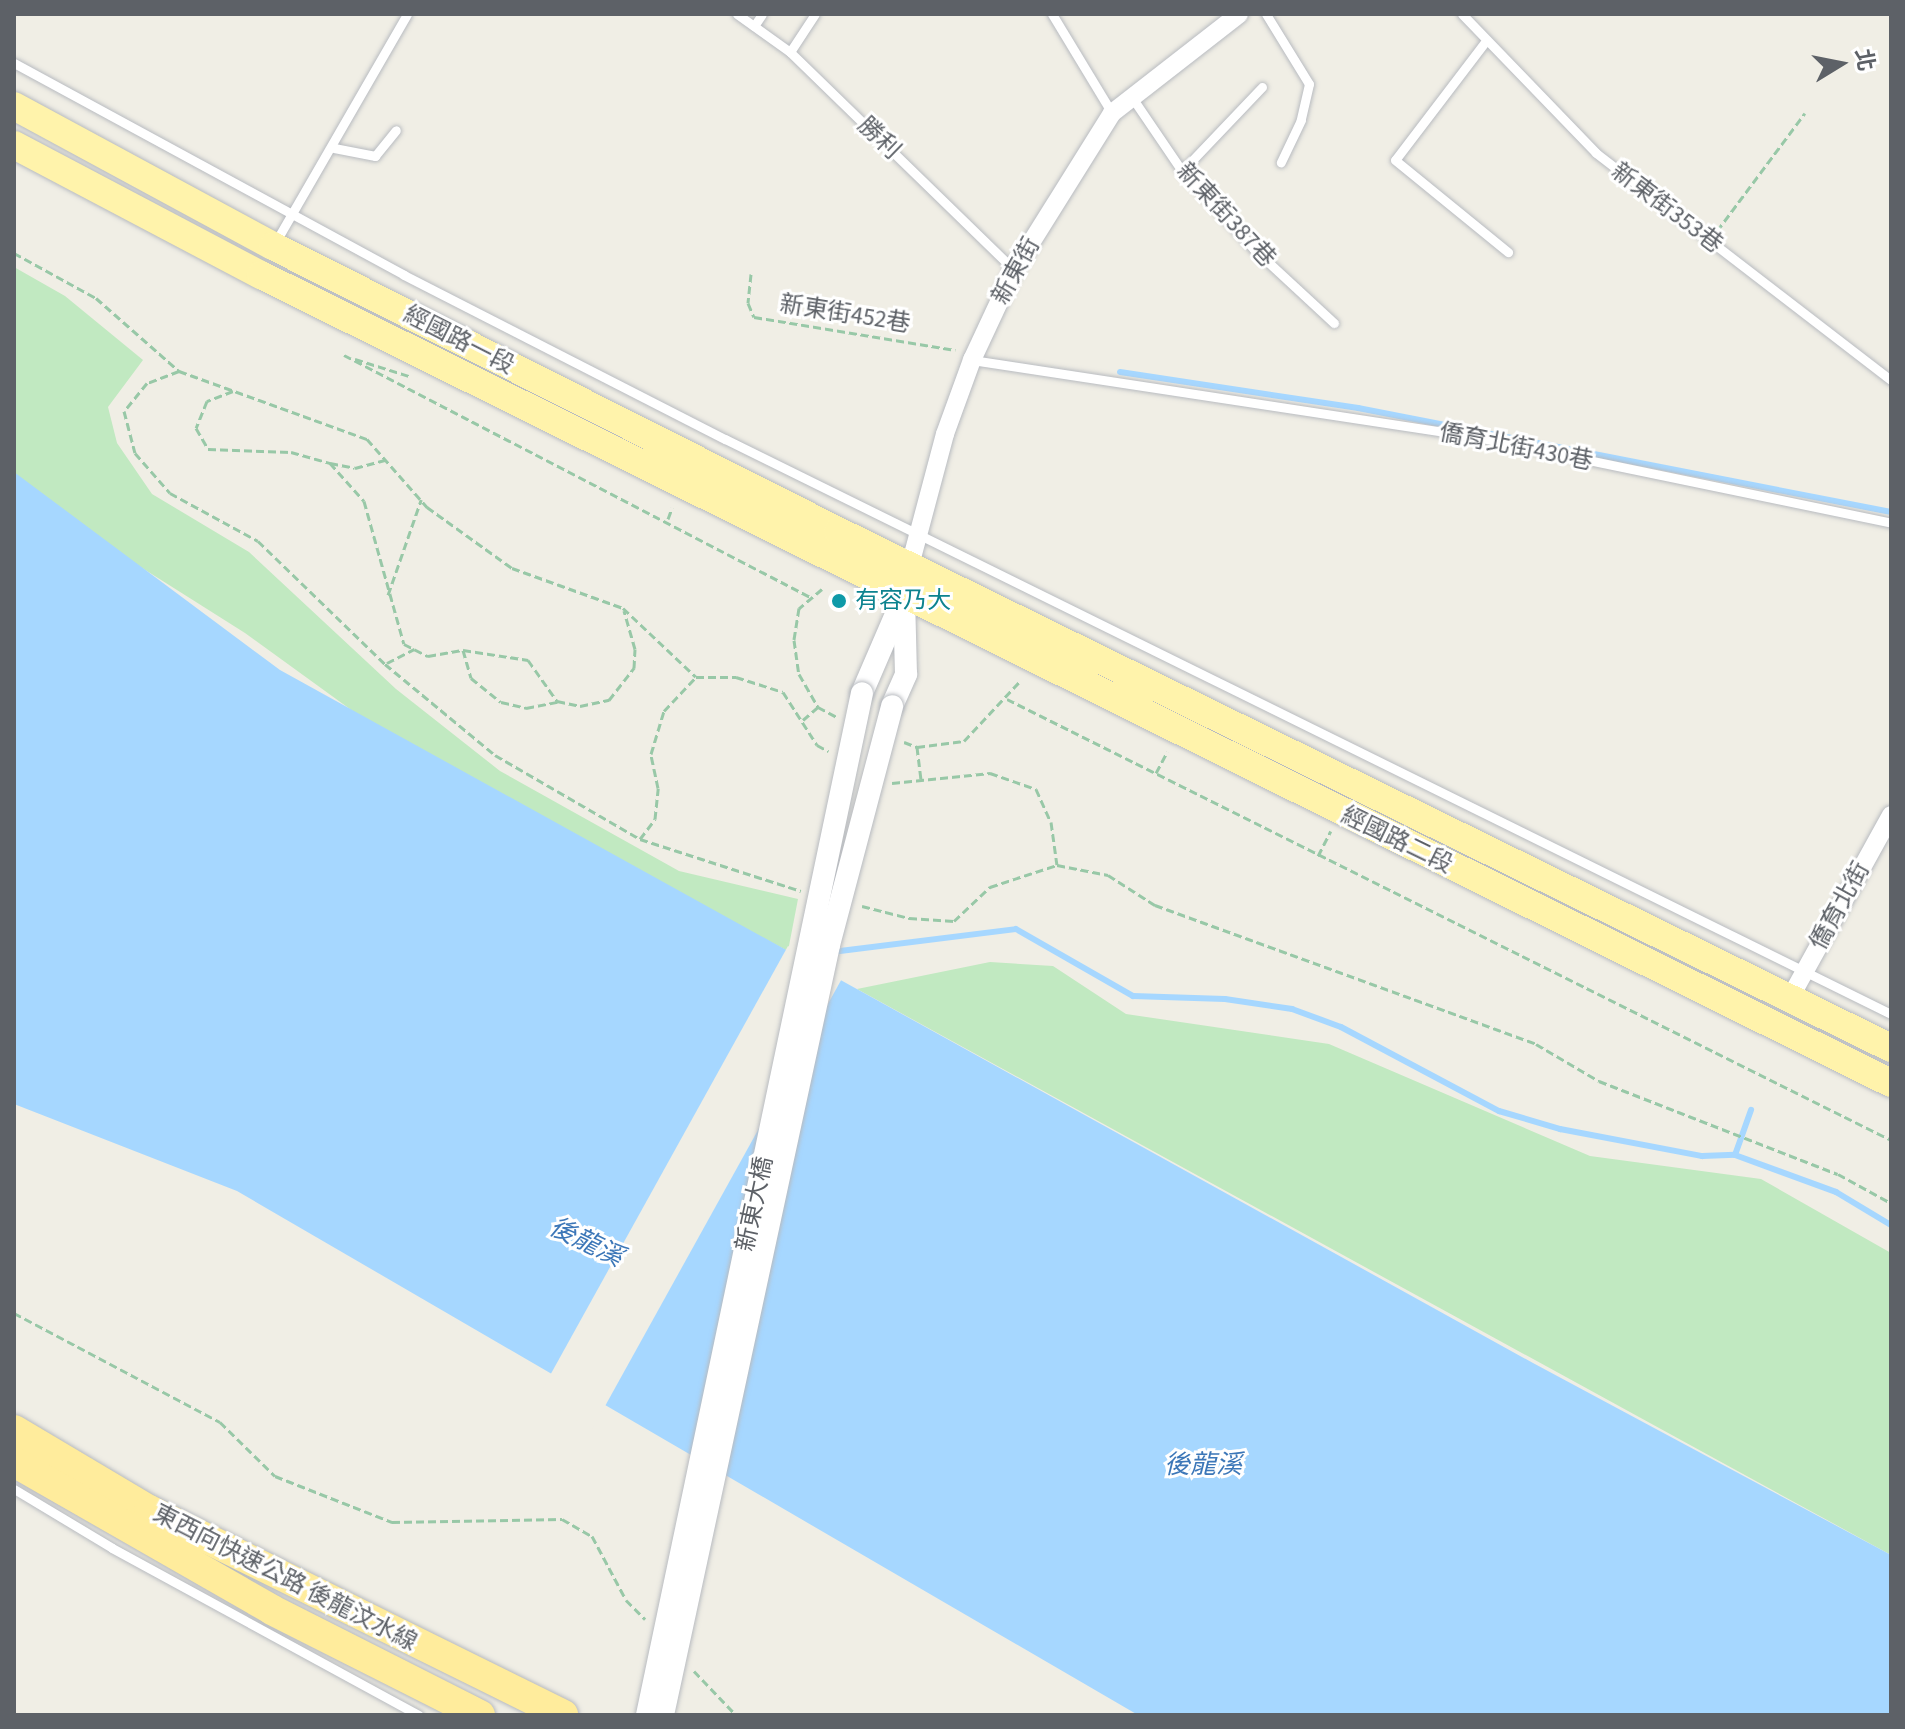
<!DOCTYPE html>
<meta charset="utf-8">
<style>
body{margin:0}
#map{position:relative;width:1905px;height:1729px;overflow:hidden;background:#f0eee5;font-family:"Source Sans 3","Noto Sans TC",sans-serif}
div>[style]{position:absolute}
[style*='--x']{left:calc(var(--x)*1px);top:calc(var(--y)*1px);width:calc(var(--w)*1px);rotate:calc(var(--a)*1deg)}
.green>*{inset:0;background:#c1e9c1}
.water>*{inset:0;background:#a6d7ff}
.pier>*{inset:0;background:#f0eee5;transform-origin:0 0}
.stream>*{height:6px;margin:-3px;padding:0 3px;transform-origin:3px;border-radius:3px;background:#a6d7ff}
.path>*{height:3px;margin-top:-1.5px;transform-origin:0;background:repeating-linear-gradient(90deg,#98c8a7 0 8px,transparent 0 12px)}
.roads{filter:drop-shadow(0 0 2px #b8bbc0) drop-shadow(0 0 2px #b8bbc0)}
.service>*{height:9px;margin:-4.5px;padding:0 4.5px;transform-origin:4.5px;border-radius:4.5px;background:#fff}
.minor>*{height:18px;margin:-9px;padding:0 9px;transform-origin:9px;border-radius:9px;background:#fff}
.tertiary>*{height:22px;margin:-11px;padding:0 11px;transform-origin:11px;border-radius:11px;background:#fff}
.primary>*{height:28px;margin:-14px;padding:0 14px;transform-origin:14px;border-radius:14px;background:#fff3ab}
.trunk>*{height:30px;margin:-15px;padding:0 15px;transform-origin:15px;border-radius:15px;background:#ffec9c}
.bridges{filter:drop-shadow(0 0 2px #b8bbc0) drop-shadow(0 0 2px #b8bbc0)}
.tertiary-bridge>*{height:22px;margin:-11px;padding:0 11px;transform-origin:11px;border-radius:11px;background:#fff}
.dots>*{width:22px;height:22px;translate:-50% -50%;box-sizing:border-box;border:4px solid #fff;border-radius:50%}
span{translate:-50% -50%;white-space:nowrap;text-align:center;line-height:1.15;-webkit-text-stroke:6px #fff;paint-order:stroke}
.street-label{font-size:24px;color:#5d6167}
.culture-label{font-size:24px;color:#0d838f}
.left{translate:0 -50%;text-align:left}
.water-label{font-size:26px;color:#3c77b8;font-style:italic}
.frame{position:absolute;inset:0;border:16px solid #5d6167;pointer-events:none}
.north{position:absolute;left:1801px;top:24px;width:80px;height:80px;-webkit-text-stroke:6px #fff;paint-order:stroke;rotate:80deg;font-size:22px;font-weight:700;line-height:32px;text-align:center;color:#5d6167}
.north::after{content:'';display:block;margin:auto;width:28px;height:36px;background:#5d6167;clip-path:polygon(50% 0,100% 100%,50% 72%,0 100%)}
</style>
<div id="map">
<div class="green">
<i style="clip-path:polygon(14px 267px,65px 296px,143px 360px,108px 407px,117px 443px,152px 494px,249px 552px,396px 689px,500px 771px,679px 871px,798px 899px,788px 951px,412px 754px,245px 633px,14px 487px)"></i>
<i style="clip-path:polygon(990px 962px,1053px 966px,1126px 1014px,1329px 1044px,1590px 1156px,1761px 1179px,1891px 1253px,1891px 1555px,857px 989px)"></i>
</div>
<div class="water">
<i style="clip-path:polygon(14px 472px,280px 670px,1533px 1363px,1891px 1555px,1891px 1715px,1138px 1715px,237px 1191px,14px 1104px)"></i>
</div>
<div class="pier">
<i style="left:788px;top:946px;width:63px;height:517px;rotate:29deg"></i>
</div>
<div class="stream">
<i style="--x:1120;--y:372;--w:241;--a:8.6"></i>
<i style="--x:1358;--y:408;--w:543;--a:11.04"></i>
<i style="--x:832;--y:952;--w:185;--a:-7.1"></i>
<i style="--x:1016;--y:929;--w:135;--a:29.8"></i>
<i style="--x:1133;--y:996;--w:92;--a:1.9"></i>
<i style="--x:1225;--y:999;--w:68;--a:8.5"></i>
<i style="--x:1292;--y:1009;--w:52;--a:20.2"></i>
<i style="--x:1341;--y:1027;--w:179;--a:28"></i>
<i style="--x:1499;--y:1111;--w:64;--a:16.4"></i>
<i style="--x:1560;--y:1129;--w:145;--a:10.8"></i>
<i style="--x:1702;--y:1156;--w:33;--a:-2"></i>
<i style="--x:1735;--y:1155;--w:108;--a:20.1"></i>
<i style="--x:1836;--y:1192;--w:64;--a:31"></i>
<i style="--x:1735;--y:1155;--w:48;--a:-70.4"></i>
</div>
<div class="path">
<i style="--x:1717;--y:231;--w:147;--a:-53.3"></i>
<i style="--x:14;--y:253;--w:94;--a:28.8"></i>
<i style="--x:96;--y:298;--w:111;--a:41.3"></i>
<i style="--x:179;--y:371;--w:200;--a:19.9"></i>
<i style="--x:367;--y:439;--w:91;--a:48.6"></i>
<i style="--x:427;--y:507;--w:105;--a:35.7"></i>
<i style="--x:512;--y:568;--w:118;--a:19.8"></i>
<i style="--x:623;--y:608;--w:100;--a:43.4"></i>
<i style="--x:696;--y:677;--w:40;--a:0"></i>
<i style="--x:736;--y:677;--w:49;--a:17.7"></i>
<i style="--x:783;--y:692;--w:63;--a:57.3"></i>
<i style="--x:817;--y:745;--w:13;--a:29"></i>
<i style="--x:751;--y:274;--w:29;--a:96"></i>
<i style="--x:748;--y:303;--w:15;--a:67"></i>
<i style="--x:754;--y:317;--w:204;--a:9.3"></i>
<i style="--x:344;--y:355;--w:525;--a:27.44"></i>
<i style="--x:355;--y:359;--w:57;--a:17.5"></i>
<i style="--x:179;--y:371;--w:34;--a:159"></i>
<i style="--x:147;--y:383;--w:36;--a:129"></i>
<i style="--x:124;--y:411;--w:43;--a:75.3"></i>
<i style="--x:135;--y:453;--w:53;--a:48.8"></i>
<i style="--x:170;--y:493;--w:100;--a:28.6"></i>
<i style="--x:258;--y:541;--w:177;--a:44.1"></i>
<i style="--x:385;--y:664;--w:143;--a:39.6"></i>
<i style="--x:495;--y:755;--w:168;--a:30.1"></i>
<i style="--x:640;--y:839;--w:169;--a:17.9"></i>
<i style="--x:233;--y:391;--w:28;--a:159"></i>
<i style="--x:207;--y:401;--w:29;--a:112"></i>
<i style="--x:196;--y:428;--w:24;--a:60"></i>
<i style="--x:208;--y:449;--w:83;--a:2.1"></i>
<i style="--x:291;--y:452;--w:41;--a:15.8"></i>
<i style="--x:330;--y:463;--w:51;--a:48.2"></i>
<i style="--x:364;--y:501;--w:148;--a:74.4"></i>
<i style="--x:404;--y:644;--w:27;--a:27"></i>
<i style="--x:428;--y:656;--w:36;--a:-10"></i>
<i style="--x:463;--y:650;--w:66;--a:8.7"></i>
<i style="--x:528;--y:660;--w:50;--a:54.7"></i>
<i style="--x:557;--y:701;--w:24;--a:12"></i>
<i style="--x:580;--y:706;--w:30;--a:-12"></i>
<i style="--x:609;--y:700;--w:41;--a:-52"></i>
<i style="--x:634;--y:668;--w:19;--a:-87"></i>
<i style="--x:635;--y:649;--w:40;--a:-106"></i>
<i style="--x:330;--y:463;--w:25;--a:11"></i>
<i style="--x:355;--y:468;--w:31;--a:-15"></i>
<i style="--x:668;--y:519;--w:12;--a:-70"></i>
<i style="--x:822;--y:589;--w:30;--a:140"></i>
<i style="--x:799;--y:608;--w:32;--a:99"></i>
<i style="--x:794;--y:640;--w:34;--a:82"></i>
<i style="--x:799;--y:674;--w:38;--a:60"></i>
<i style="--x:818;--y:707;--w:21;--a:28"></i>
<i style="--x:388;--y:595;--w:101;--a:-70.8"></i>
<i style="--x:463;--y:650;--w:29;--a:74"></i>
<i style="--x:471;--y:678;--w:38;--a:39"></i>
<i style="--x:501;--y:702;--w:26;--a:13"></i>
<i style="--x:526;--y:708;--w:32;--a:-11"></i>
<i style="--x:387;--y:663;--w:31;--a:-27"></i>
<i style="--x:1007;--y:699;--w:988;--a:26.51"></i>
<i style="--x:803;--y:720;--w:20;--a:-41"></i>
<i style="--x:904;--y:742;--w:14;--a:21"></i>
<i style="--x:917;--y:747;--w:47;--a:-7.3"></i>
<i style="--x:964;--y:741;--w:83;--a:-46.9"></i>
<i style="--x:917;--y:747;--w:35;--a:83"></i>
<i style="--x:1156;--y:773;--w:24;--a:-62"></i>
<i style="--x:892;--y:783;--w:99;--a:-5.8"></i>
<i style="--x:990;--y:773;--w:49;--a:19.2"></i>
<i style="--x:1036;--y:789;--w:36;--a:66"></i>
<i style="--x:1051;--y:822;--w:43;--a:82.1"></i>
<i style="--x:640;--y:839;--w:25;--a:-53"></i>
<i style="--x:655;--y:819;--w:31;--a:-84"></i>
<i style="--x:658;--y:788;--w:35;--a:-102"></i>
<i style="--x:651;--y:754;--w:45;--a:-73.2"></i>
<i style="--x:664;--y:711;--w:47;--a:-46.7"></i>
<i style="--x:1318;--y:856;--w:28;--a:-63"></i>
<i style="--x:862;--y:906;--w:49;--a:14.3"></i>
<i style="--x:909;--y:918;--w:45;--a:3.8"></i>
<i style="--x:954;--y:921;--w:50;--a:-43.4"></i>
<i style="--x:990;--y:887;--w:71;--a:-18.2"></i>
<i style="--x:1057;--y:865;--w:52;--a:11.1"></i>
<i style="--x:1108;--y:875;--w:56;--a:32.6"></i>
<i style="--x:1155;--y:905;--w:406;--a:20"></i>
<i style="--x:1536;--y:1044;--w:73;--a:30.4"></i>
<i style="--x:1599;--y:1081;--w:256;--a:21.3"></i>
<i style="--x:1838;--y:1174;--w:60;--a:28.7"></i>
<i style="--x:14;--y:1313;--w:233;--a:27.9"></i>
<i style="--x:220;--y:1422;--w:77;--a:44.5"></i>
<i style="--x:275;--y:1476;--w:126;--a:21.5"></i>
<i style="--x:392;--y:1522;--w:170;--a:-1"></i>
<i style="--x:562;--y:1519;--w:34;--a:30"></i>
<i style="--x:592;--y:1536;--w:72;--a:62"></i>
<i style="--x:626;--y:1600;--w:27;--a:45"></i>
<i style="--x:694;--y:1671;--w:61;--a:46.3"></i>
</div>
<div class="roads">
<div class="service">
<i style="--x:737;--y:14;--w:65;--a:35.6"></i>
<i style="--x:790;--y:52;--w:313;--a:44.2"></i>
<i style="--x:1052;--y:14;--w:116;--a:58.8"></i>
<i style="--x:1266;--y:14;--w:82;--a:58.4"></i>
<i style="--x:1309;--y:84;--w:37;--a:103"></i>
<i style="--x:1301;--y:120;--w:47;--a:115.5"></i>
<i style="--x:1462;--y:14;--w:193;--a:46"></i>
<i style="--x:1596;--y:153;--w:372;--a:37.6"></i>
<i style="--x:754;--y:26;--w:14;--a:-56"></i>
<i style="--x:1485;--y:42;--w:148;--a:127.3"></i>
<i style="--x:1395;--y:160;--w:146;--a:39.2"></i>
<i style="--x:790;--y:52;--w:45;--a:-56.7"></i>
<i style="--x:14;--y:63;--w:444;--a:28.5"></i>
<i style="--x:404;--y:275;--w:360;--a:27.1"></i>
<i style="--x:725;--y:439;--w:1300;--a:26.25"></i>
<i style="--x:1131;--y:96;--w:91;--a:55.8"></i>
<i style="--x:1182;--y:171;--w:106;--a:47.3"></i>
<i style="--x:1254;--y:249;--w:109;--a:42.8"></i>
<i style="--x:334;--y:148;--w:42;--a:11"></i>
<i style="--x:375;--y:156;--w:33;--a:-51"></i>
<i style="--x:1182;--y:171;--w:116;--a:-46.4"></i>
<i style="--x:275;--y:243;--w:264;--a:-60"></i>
<i style="--x:972;--y:360;--w:511;--a:8.67"></i>
<i style="--x:1477;--y:437;--w:423;--a:11.7"></i>
<i style="--x:14;--y:1489;--w:114;--a:31"></i>
<i style="--x:112;--y:1548;--w:349;--a:28.6"></i>
</div>
<div class="minor">
<i style="--x:908;--y:573;--w:144;--a:-75.1"></i>
<i style="--x:945;--y:434;--w:79;--a:-70"></i>
<i style="--x:972;--y:360;--w:99;--a:-65"></i>
<i style="--x:1014;--y:270;--w:185;--a:-58"></i>
<i style="--x:1112;--y:113;--w:161;--a:-37.9"></i>
<i style="--x:1790;--y:998;--w:209;--a:-61.1"></i>
</div>
<div class="tertiary">
<i style="--x:862;--y:693;--w:101;--a:-66.7"></i>
<i style="--x:892;--y:706;--w:35;--a:-66"></i>
<i style="--x:906;--y:674;--w:78;--a:-91.5"></i>
</div>
<div class="primary">
<i style="--x:14;--y:106;--w:294;--a:28.4"></i>
<i style="--x:273;--y:246;--w:633;--a:26.77"></i>
<i style="--x:838;--y:531;--w:1173;--a:26.15"></i>
<i style="--x:14;--y:145;--w:279;--a:27.8"></i>
<i style="--x:261;--y:275;--w:1819;--a:26.37"></i>
</div>
<div class="trunk">
<i style="--x:14;--y:1430;--w:157;--a:30.7"></i>
<i style="--x:149;--y:1510;--w:462;--a:26.3"></i>
<i style="--x:14;--y:1462;--w:297;--a:29.8"></i>
<i style="--x:272;--y:1610;--w:233;--a:26.8"></i>
</div>
</div>
<div class="bridges">
<div class="tertiary-bridge">
<i style="--x:647;--y:1715;--w:1044;--a:-78.12"></i>
<i style="--x:663;--y:1715;--w:788;--a:-77.83"></i>
<i style="--x:829;--y:945;--w:247;--a:-75.2"></i>
</div>
</div>
<div class="dots">
<i style="left:839px;top:601px;background:#0f9aa8"></i>
</div>
<div class="street-label">
<span style="left:879px;top:138px;rotate:44deg">勝利</span>
<span style="left:1667px;top:208px;rotate:37deg">新東街353巷</span>
<span style="left:1226px;top:215px;rotate:47deg">新東街387巷</span>
<span style="left:1016px;top:271px;rotate:-61deg">新東街</span>
<span style="left:845px;top:314px;rotate:9deg">新東街452巷</span>
<span style="left:459px;top:340px;rotate:27deg">經國路一段</span>
<span style="left:1516px;top:447px;rotate:11deg">僑育北街430巷</span>
<span style="left:1397px;top:840px;rotate:26deg">經國路二段</span>
<span style="left:1840px;top:906px;rotate:-61deg">僑育北街</span>
<span style="left:755px;top:1204px;rotate:-78deg">新東大橋</span>
<span style="left:285px;top:1578px;rotate:27deg">東西向快速公路 後龍汶水線</span>
</div>
<div class="culture-label">
<span class="left" style="left:855px;top:601px">有容乃大</span>
</div>
<div class="water-label">
<span style="left:586px;top:1242px;rotate:26deg">後龍溪</span>
<span style="left:1203px;top:1465px">後龍溪</span>
</div>
<div class="frame"></div>
<div class="north">北</div>
</div>
